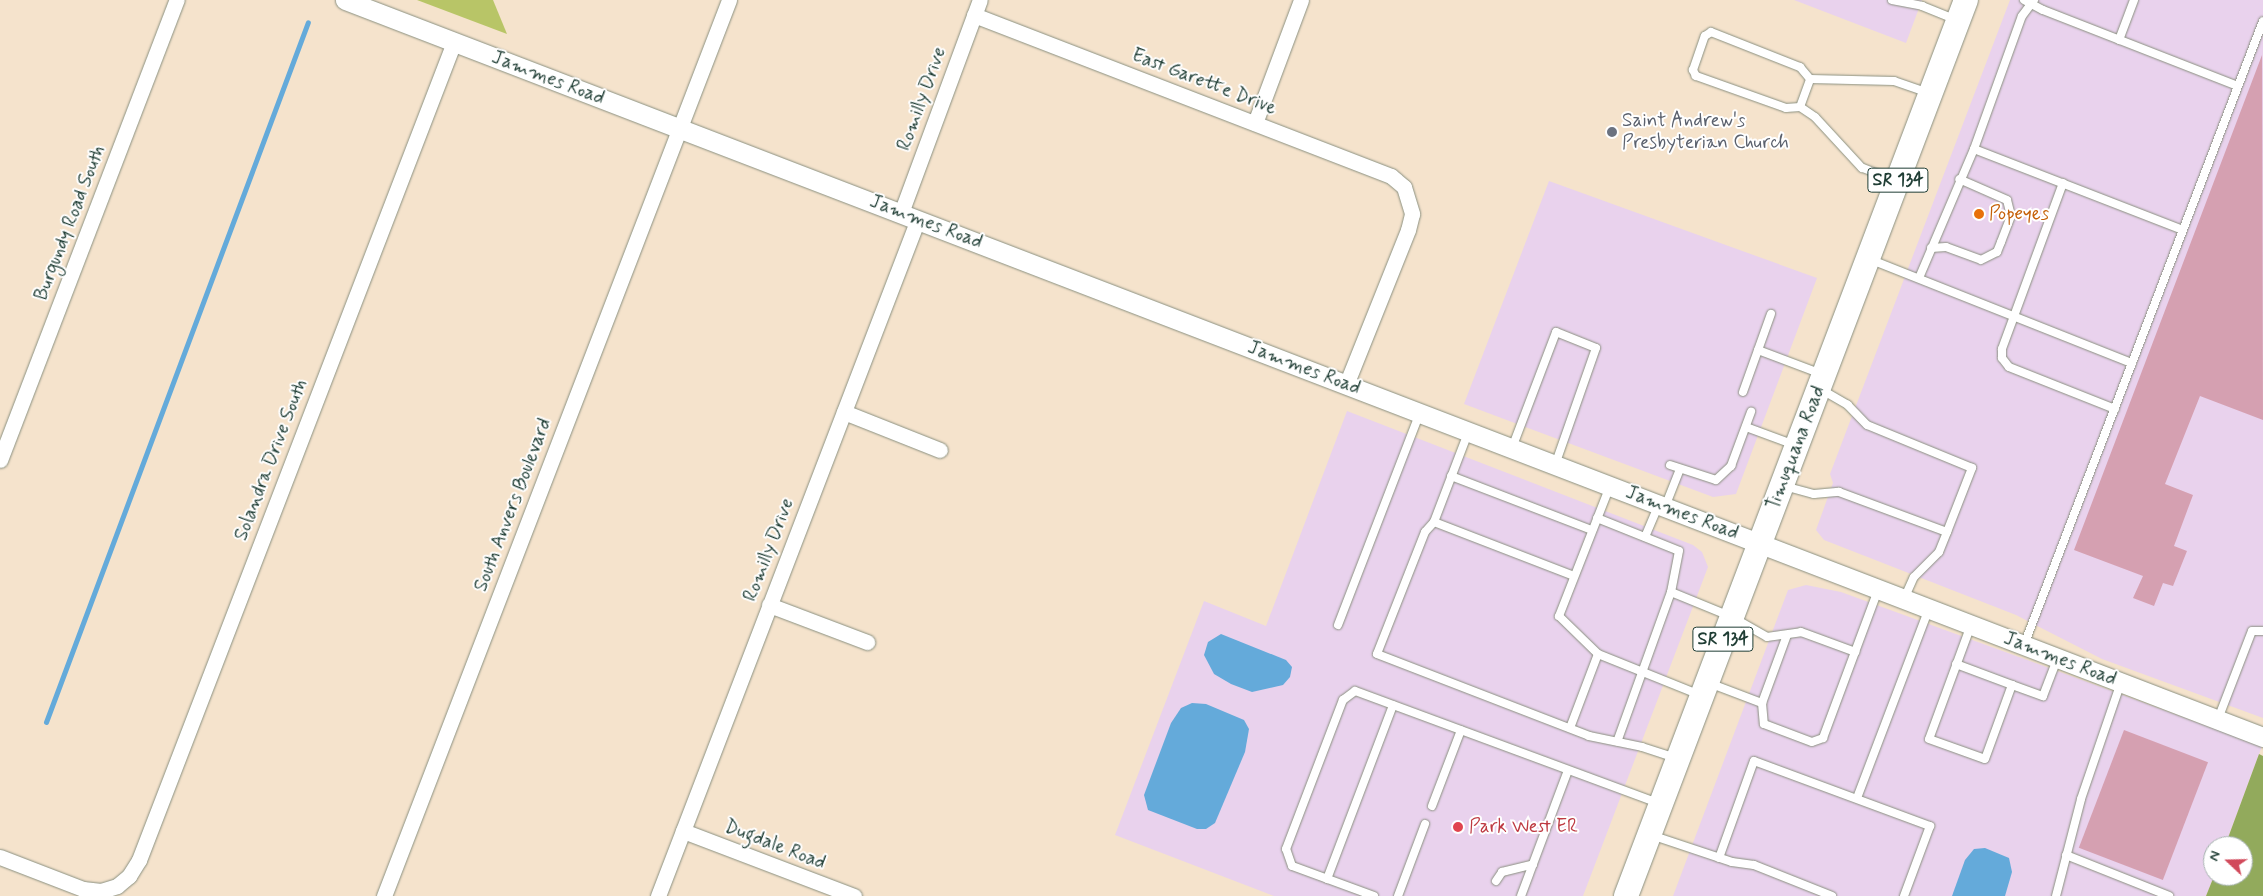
<!DOCTYPE html>
<style>
body{margin:0}
#map{position:relative;width:2263px;height:896px;overflow:hidden;background:#f5e3cc;font-family:Mynerve,sans-serif}
div>[style]{position:absolute}
[style*='--x']{left:calc(var(--x)*1px);top:calc(var(--y)*1px);width:calc(var(--w)*1px);rotate:calc(var(--a)*1deg)}
.built>*{inset:0;background:#e9d2ed}
.green>*{inset:0;background:#b8c567}
.forest>*{inset:0;background:#92aa5c}
.water>*{inset:0;background:#64aada}
.stream>*{height:5px;margin:-2.5px;padding:0 2.5px;transform-origin:2.5px;border-radius:2.5px;background:#64aada}
.building>*{inset:0;background:#d5a0b1;transform-origin:0 0}
.roads{filter:drop-shadow(0 0 1px #8a9080) drop-shadow(0 0 1px #8a9080)}
.service>*{height:8px;margin:-4px;padding:0 4px;transform-origin:4px;border-radius:4px;background:#fff}
.minor>*{height:15px;margin:-7.5px;padding:0 7.5px;transform-origin:7.5px;border-radius:7.5px;background:#fff}
.tertiary>*{height:19px;margin:-9.5px;padding:0 9.5px;transform-origin:9.5px;border-radius:9.5px;background:#fff}
.primary>*{height:24px;margin:-12px;padding:0 12px;transform-origin:12px;border-radius:12px;background:#fff}
.dots>*{width:14px;height:14px;translate:-50% -50%;box-sizing:border-box;border:2px solid #fff;border-radius:50%}
span{translate:-50% -50%;white-space:nowrap;text-align:center;line-height:1.15;-webkit-text-stroke:4px #fff;paint-order:stroke}
.shield-label span{padding:1px 4px;background:#fff;border:1px solid;border-radius:4px;-webkit-text-stroke-width:0}
.shield-label{font-size:18px;color:#1f3d34;font-weight:700}
.street-label{font-size:19px;color:#1f3d34}
.worship-label{font-size:19px;color:#5b616d}
.left{translate:0 -50%;text-align:left}
.food-label{font-size:19px;color:#c56008}
.health-label{font-size:19px;color:#be3a42}
.north{position:absolute;left:2203px;top:836px;width:50px;height:50px;box-sizing:border-box;background:#fff;border:1px solid #a5b1ae;border-radius:50%;rotate:291deg;font-size:14px;font-weight:700;line-height:20px;text-align:center;color:#1f3d34}
.north::after{content:'';display:block;margin:auto;width:18px;height:22px;background:#d1495b;clip-path:polygon(50% 0,100% 100%,50% 72%,0 100%)}
</style>
<div id="map">
<div class="built">
<i style="clip-path:polygon(1794px 0,1922px 0,1906px 43px)"></i>
<i style="clip-path:polygon(2010px 0,2263px 0,2263px 718px,2102px 659px,2016px 615px,1824px 540px,1816px 530px,1833px 483px,1830px 474px)"></i>
<i style="clip-path:polygon(1549px 181px,1817px 278px,1736px 494px,1713px 497px,1464px 404px)"></i>
<i style="clip-path:polygon(1347px 411px,1693px 545px,1702px 552px,1708px 567px,1583px 896px,1274px 896px,1115px 835px,1204px 601px,1266px 626px)"></i>
<i style="clip-path:polygon(1806px 585px,1841px 592px,2262px 746px,2225px 846px,2213px 846px,2214px 876px,2206px 896px,1673px 896px,1788px 590px)"></i>
</div>
<div class="green">
<i style="clip-path:polygon(417px 0,493px 0,507px 34px)"></i>
</div>
<div class="forest">
<i style="clip-path:polygon(2259px 754px,2263px 756px,2263px 896px,2206px 896px,2214px 876px,2243px 876px,2243px 846px,2225px 846px)"></i>
</div>
<div class="water">
<i style="clip-path:polygon(1221px 634px,1286px 660px,1292px 667px,1290px 677px,1283px 685px,1252px 692px,1231px 684px,1214px 674px,1204px 655px,1208px 642px)"></i>
<i style="clip-path:polygon(1192px 703px,1206px 704px,1244px 720px,1249px 729px,1245px 752px,1215px 823px,1206px 829px,1197px 829px,1148px 810px,1144px 795px,1171px 723px,1181px 708px)"></i>
<i style="clip-path:polygon(1985px 848px,2009px 858px,2012px 872px,2005px 896px,1952px 896px,1965px 860px,1974px 849px)"></i>
</div>
<div class="stream">
<i style="--x:46;--y:722;--w:747;--a:-69.48"></i>
</div>
<div class="building">
<i style="clip-path:polygon(2262px 55px,2263px 420px,2200px 396px,2165px 484px,2193px 495px,2174px 546px,2187px 551px,2173px 586px,2163px 583px,2154px 606px,2133px 598px,2143px 576px,2074px 550px)"></i>
<i style="left:2124px;top:730px;width:90px;height:126px;rotate:21deg"></i>
</div>
<div class="roads">
<div class="service">
<i style="--x:1892;--y:0;--w:31;--a:11"></i>
<i style="--x:1922;--y:6;--w:38;--a:22"></i>
<i style="--x:2024;--y:0;--w:21;--a:28"></i>
<i style="--x:2043;--y:10;--w:209;--a:21.3"></i>
<i style="--x:2119;--y:40;--w:43;--a:-69.4"></i>
<i style="--x:1800;--y:107;--w:14;--a:176"></i>
<i style="--x:1786;--y:108;--w:96;--a:-160.4"></i>
<i style="--x:1696;--y:76;--w:7;--a:-117"></i>
<i style="--x:1693;--y:70;--w:36;--a:-71"></i>
<i style="--x:1705;--y:36;--w:7;--a:-34"></i>
<i style="--x:1711;--y:32;--w:96;--a:21.5"></i>
<i style="--x:1800;--y:67;--w:16;--a:50"></i>
<i style="--x:1974;--y:149;--w:224;--a:21.2"></i>
<i style="--x:1894;--y:180;--w:34;--a:-159"></i>
<i style="--x:1862;--y:168;--w:69;--a:-132.7"></i>
<i style="--x:1815;--y:117;--w:18;--a:-146"></i>
<i style="--x:1800;--y:107;--w:30;--a:-70"></i>
<i style="--x:1810;--y:79;--w:84;--a:1.4"></i>
<i style="--x:1894;--y:81;--w:36;--a:19"></i>
<i style="--x:2063;--y:183;--w:177;--a:110.2"></i>
<i style="--x:2002;--y:349;--w:9;--a:90"></i>
<i style="--x:2002;--y:358;--w:11;--a:52"></i>
<i style="--x:2009;--y:367;--w:114;--a:21.6"></i>
<i style="--x:1931;--y:248;--w:15;--a:-4"></i>
<i style="--x:1946;--y:247;--w:37;--a:20"></i>
<i style="--x:1981;--y:260;--w:18;--a:-27"></i>
<i style="--x:1997;--y:252;--w:11;--a:-68"></i>
<i style="--x:2001;--y:242;--w:28;--a:-69"></i>
<i style="--x:2011;--y:216;--w:16;--a:-104"></i>
<i style="--x:2007;--y:200;--w:52;--a:-156.4"></i>
<i style="--x:1869;--y:259;--w:283;--a:21.6"></i>
<i style="--x:1919;--y:278;--w:140;--a:-66.9"></i>
<i style="--x:1974;--y:149;--w:141;--a:-70.2"></i>
<i style="--x:2022;--y:16;--w:20;--a:-53"></i>
<i style="--x:1758;--y:350;--w:68;--a:20.6"></i>
<i style="--x:1743;--y:392;--w:83;--a:-70.3"></i>
<i style="--x:1746;--y:427;--w:52;--a:20.2"></i>
<i style="--x:1512;--y:448;--w:124;--a:-69.2"></i>
<i style="--x:1556;--y:332;--w:43;--a:21.8"></i>
<i style="--x:1596;--y:348;--w:124;--a:109.3"></i>
<i style="--x:1670;--y:465;--w:48;--a:18.1"></i>
<i style="--x:1716;--y:480;--w:21;--a:-43"></i>
<i style="--x:1731;--y:466;--w:58;--a:-69.7"></i>
<i style="--x:1451;--y:476;--w:151;--a:21"></i>
<i style="--x:1610;--y:486;--w:140;--a:111.4"></i>
<i style="--x:1559;--y:616;--w:54;--a:44.3"></i>
<i style="--x:1598;--y:654;--w:110;--a:21.9"></i>
<i style="--x:1784;--y:486;--w:31;--a:15"></i>
<i style="--x:1814;--y:494;--w:25;--a:-5"></i>
<i style="--x:1839;--y:492;--w:115;--a:20.3"></i>
<i style="--x:1947;--y:532;--w:69;--a:-68.7"></i>
<i style="--x:1972;--y:468;--w:113;--a:-157.7"></i>
<i style="--x:1867;--y:425;--w:28;--a:-134"></i>
<i style="--x:1848;--y:405;--w:30;--a:-150"></i>
<i style="--x:1665;--y:507;--w:41;--a:-68.5"></i>
<i style="--x:1597;--y:518;--w:88;--a:21.9"></i>
<i style="--x:1679;--y:551;--w:42;--a:101"></i>
<i style="--x:1671;--y:592;--w:159;--a:109.8"></i>
<i style="--x:1434;--y:522;--w:95;--a:-69.1"></i>
<i style="--x:1645;--y:537;--w:36;--a:-67"></i>
<i style="--x:1574;--y:576;--w:150;--a:-158.9"></i>
<i style="--x:1434;--y:522;--w:13;--a:132"></i>
<i style="--x:1425;--y:532;--w:131;--a:111.5"></i>
<i style="--x:1377;--y:654;--w:227;--a:21.1"></i>
<i style="--x:1589;--y:736;--w:54;--a:11.7"></i>
<i style="--x:1642;--y:747;--w:36;--a:18"></i>
<i style="--x:1671;--y:592;--w:66;--a:22.3"></i>
<i style="--x:1732;--y:617;--w:40;--a:29.7"></i>
<i style="--x:1767;--y:637;--w:34;--a:-8"></i>
<i style="--x:1801;--y:632;--w:58;--a:20.3"></i>
<i style="--x:1904;--y:599;--w:24;--a:-66"></i>
<i style="--x:1914;--y:577;--w:35;--a:-45"></i>
<i style="--x:1939;--y:552;--w:22;--a:-68"></i>
<i style="--x:1338;--y:625;--w:227;--a:-68.9"></i>
<i style="--x:1971;--y:625;--w:121;--a:110.2"></i>
<i style="--x:1929;--y:739;--w:59;--a:19.7"></i>
<i style="--x:1985;--y:759;--w:79;--a:-70"></i>
<i style="--x:2012;--y:685;--w:33;--a:20"></i>
<i style="--x:2043;--y:696;--w:40;--a:-69"></i>
<i style="--x:2024;--y:645;--w:668;--a:-69.04"></i>
<i style="--x:1956;--y:664;--w:60;--a:20.6"></i>
<i style="--x:1709;--y:683;--w:57;--a:20.7"></i>
<i style="--x:1762;--y:703;--w:21;--a:85"></i>
<i style="--x:1764;--y:724;--w:51;--a:20.6"></i>
<i style="--x:1812;--y:742;--w:12;--a:-20"></i>
<i style="--x:1823;--y:738;--w:158;--a:-69.6"></i>
<i style="--x:1762;--y:703;--w:72;--a:-69.8"></i>
<i style="--x:2218;--y:719;--w:94;--a:-68.9"></i>
<i style="--x:2252;--y:631;--w:11;--a:0"></i>
<i style="--x:1570;--y:728;--w:79;--a:-69.3"></i>
<i style="--x:1857;--y:798;--w:203;--a:-69.2"></i>
<i style="--x:1432;--y:806;--w:81;--a:-69.1"></i>
<i style="--x:1651;--y:835;--w:85;--a:18.4"></i>
<i style="--x:1732;--y:862;--w:22;--a:8"></i>
<i style="--x:1754;--y:865;--w:84;--a:21.7"></i>
<i style="--x:2066;--y:855;--w:111;--a:21.7"></i>
<i style="--x:1719;--y:858;--w:103;--a:-70.2"></i>
<i style="--x:1754;--y:761;--w:188;--a:20.3"></i>
<i style="--x:1930;--y:826;--w:75;--a:110.4"></i>
<i style="--x:1327;--y:879;--w:186;--a:-69.2"></i>
<i style="--x:1496;--y:881;--w:11;--a:-56"></i>
<i style="--x:1502;--y:872;--w:32;--a:-14"></i>
<i style="--x:1374;--y:896;--w:87;--a:-159.9"></i>
<i style="--x:1292;--y:866;--w:18;--a:-109"></i>
<i style="--x:1286;--y:849;--w:160;--a:-69.1"></i>
<i style="--x:1343;--y:700;--w:15;--a:-37"></i>
<i style="--x:1355;--y:691;--w:322;--a:20.3"></i>
<i style="--x:1398;--y:896;--w:77;--a:-69.4"></i>
<i style="--x:1521;--y:896;--w:134;--a:-69.5"></i>
<i style="--x:2056;--y:896;--w:100;--a:-75.5"></i>
<i style="--x:2081;--y:799;--w:124;--a:-71.1"></i>
</div>
<div class="minor">
<i style="--x:974;--y:15;--w:447;--a:21.1"></i>
<i style="--x:1391;--y:176;--w:17;--a:40"></i>
<i style="--x:1404;--y:187;--w:28;--a:73"></i>
<i style="--x:1412;--y:214;--w:16;--a:104"></i>
<i style="--x:1408;--y:230;--w:167;--a:111.8"></i>
<i style="--x:1255;--y:123;--w:131;--a:-69.5"></i>
<i style="--x:901;--y:213;--w:227;--a:-69.7"></i>
<i style="--x:844;--y:412;--w:103;--a:21.6"></i>
<i style="--x:0;--y:460;--w:493;--a:-69"></i>
<i style="--x:769;--y:605;--w:105;--a:20.7"></i>
<i style="--x:683;--y:831;--w:183;--a:20.8"></i>
<i style="--x:0;--y:857;--w:89;--a:21.1"></i>
<i style="--x:83;--y:889;--w:18;--a:6"></i>
<i style="--x:101;--y:891;--w:17;--a:-17"></i>
<i style="--x:117;--y:886;--w:16;--a:-40"></i>
<i style="--x:129;--y:876;--w:19;--a:-58"></i>
<i style="--x:139;--y:860;--w:877;--a:-68.94"></i>
<i style="--x:384;--y:896;--w:960;--a:-68.94"></i>
<i style="--x:658;--y:896;--w:725;--a:-68.99"></i>
</div>
<div class="tertiary">
<i style="--x:345;--y:0;--w:2055;--a:21.02"></i>
</div>
<div class="primary">
<i style="--x:1626;--y:896;--w:958;--a:-69.22"></i>
</div>
</div>
<div class="dots">
<i style="left:1612px;top:132px;background:#6b7280"></i>
<i style="left:1979px;top:214px;background:#e8710a"></i>
<i style="left:1458px;top:827px;background:#e0444e"></i>
</div>
<div class="shield-label">
<span style="left:1898px;top:180px">SR 134</span>
<span style="left:1723px;top:639px">SR 134</span>
</div>
<div class="street-label">
<span style="left:548px;top:78px;rotate:21deg">Jammes Road</span>
<span style="left:1204px;top:82px;rotate:21deg">East Garette Drive</span>
<span style="left:922px;top:99px;rotate:-70deg">Romilly Drive</span>
<span style="left:926px;top:222px;rotate:21deg">Jammes Road</span>
<span style="left:70px;top:223px;rotate:-69deg">Burgundy Road South</span>
<span style="left:1304px;top:368px;rotate:21deg">Jammes Road</span>
<span style="left:1796px;top:448px;rotate:-69deg">Timuquana Road</span>
<span style="left:271px;top:460px;rotate:-69deg">Solandra Drive South</span>
<span style="left:513px;top:505px;rotate:-69deg">South Anvers Boulevard</span>
<span style="left:1682px;top:513px;rotate:21deg">Jammes Road</span>
<span style="left:769px;top:550px;rotate:-69deg">Romilly Drive</span>
<span style="left:2060px;top:659px;rotate:21deg">Jammes Road</span>
<span style="left:775px;top:845px;rotate:21deg">Dugdale Road</span>
</div>
<div class="worship-label">
<span class="left" style="left:1622px;top:132px">Saint Andrew's<br>Presbyterian Church</span>
</div>
<div class="food-label">
<span class="left" style="left:1989px;top:214px">Popeyes</span>
</div>
<div class="health-label">
<span class="left" style="left:1469px;top:827px">Park West ER</span>
</div>
<div class="north">N</div>
</div>
